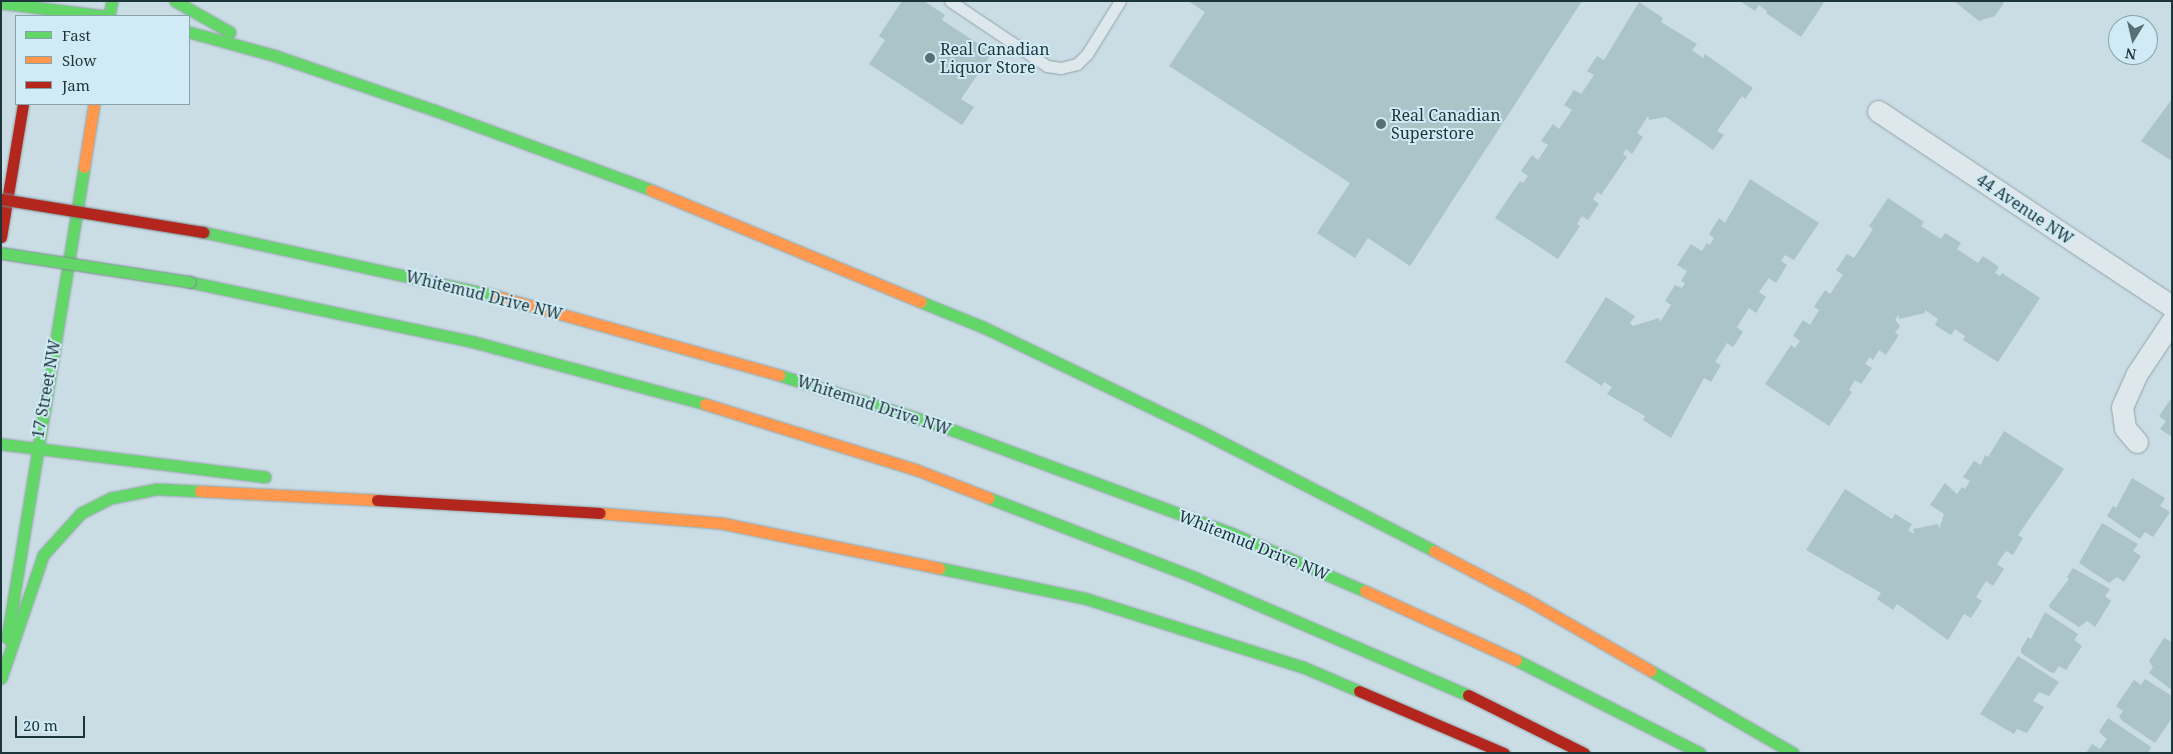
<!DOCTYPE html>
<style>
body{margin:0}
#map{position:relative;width:2173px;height:754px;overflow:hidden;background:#cadce4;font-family:"Noto Serif",serif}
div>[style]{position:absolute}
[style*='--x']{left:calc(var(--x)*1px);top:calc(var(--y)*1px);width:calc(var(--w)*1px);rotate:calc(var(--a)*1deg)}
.building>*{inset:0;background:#abc4c8}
.roads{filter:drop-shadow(0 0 1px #94a4a9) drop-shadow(0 0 1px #94a4a9)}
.lane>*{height:11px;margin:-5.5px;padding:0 5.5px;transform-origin:5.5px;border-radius:5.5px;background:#dde7ec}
.street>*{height:21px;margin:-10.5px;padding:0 10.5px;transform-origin:10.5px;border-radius:10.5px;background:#dde7ec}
.fast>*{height:11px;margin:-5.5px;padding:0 5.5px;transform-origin:5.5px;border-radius:5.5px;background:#63d668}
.slow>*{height:11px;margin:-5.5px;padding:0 5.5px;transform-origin:5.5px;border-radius:5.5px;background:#ff974d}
.jam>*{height:11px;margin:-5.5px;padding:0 5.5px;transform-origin:5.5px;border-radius:5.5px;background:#b3261e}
.bridges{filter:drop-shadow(0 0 1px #7b8a8e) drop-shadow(0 0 1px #7b8a8e)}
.fast-bridge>*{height:11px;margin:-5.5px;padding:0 5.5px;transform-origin:5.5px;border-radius:5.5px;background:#63d668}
.jam-bridge>*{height:11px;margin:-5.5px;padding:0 5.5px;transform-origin:5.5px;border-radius:5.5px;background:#b3261e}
.dots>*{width:14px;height:14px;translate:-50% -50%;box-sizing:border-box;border:2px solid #d0eaf6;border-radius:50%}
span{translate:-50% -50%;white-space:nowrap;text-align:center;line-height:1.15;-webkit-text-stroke:4px #d0eaf6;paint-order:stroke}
.poi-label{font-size:16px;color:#1c3538}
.left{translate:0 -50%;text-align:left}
.street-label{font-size:16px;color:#1c3538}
.frame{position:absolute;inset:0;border:2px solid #1c3538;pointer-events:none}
.legend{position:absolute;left:15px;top:15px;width:175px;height:90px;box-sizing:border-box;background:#d0eaf6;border:1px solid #88a2aa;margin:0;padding:6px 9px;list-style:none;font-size:15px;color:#1c3538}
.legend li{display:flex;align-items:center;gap:10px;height:25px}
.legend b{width:25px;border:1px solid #88a2aa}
.north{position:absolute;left:2108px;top:15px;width:50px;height:50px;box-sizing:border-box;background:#d0eaf6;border:1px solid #88a2aa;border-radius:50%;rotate:189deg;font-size:14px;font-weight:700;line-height:20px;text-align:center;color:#1c3538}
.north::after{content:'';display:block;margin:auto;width:18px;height:22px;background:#596f74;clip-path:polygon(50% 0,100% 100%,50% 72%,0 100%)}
.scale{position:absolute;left:15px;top:716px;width:70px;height:22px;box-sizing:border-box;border:2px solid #1c3538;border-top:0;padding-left:6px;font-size:15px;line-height:18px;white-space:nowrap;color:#1c3538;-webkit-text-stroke:4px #d0eaf6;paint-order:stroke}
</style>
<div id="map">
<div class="building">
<i style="clip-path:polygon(902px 1px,924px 1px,945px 15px,942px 20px,992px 53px,961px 99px,974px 107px,962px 125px,869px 64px,885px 40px,879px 36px)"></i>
<i style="clip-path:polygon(1188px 1px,1582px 1px,1410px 266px,1368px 238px,1355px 258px,1317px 233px,1350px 183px,1169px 66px,1205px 12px)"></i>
<i style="clip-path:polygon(1740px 1px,1825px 1px,1801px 37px,1766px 13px,1767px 11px,1759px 5px,1755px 11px)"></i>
<i style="clip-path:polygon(1954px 1px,2005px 1px,1995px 16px,1979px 21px)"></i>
<i style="clip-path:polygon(1639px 2px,1663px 18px,1661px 22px,1697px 44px,1692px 50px,1703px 58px,1705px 54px,1753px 88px,1745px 99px,1742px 96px,1717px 131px,1724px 135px,1713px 150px,1666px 117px,1649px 120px,1648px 116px,1637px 133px,1643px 137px,1632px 154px,1626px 149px,1623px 154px,1627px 157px,1601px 195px,1598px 192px,1593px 199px,1599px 204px,1588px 220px,1582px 216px,1577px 224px,1580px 226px,1558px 259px,1495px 218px,1520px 181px,1523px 183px,1528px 176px,1521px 171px,1532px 155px,1538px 160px,1548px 145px,1541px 141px,1553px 124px,1559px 129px,1572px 110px,1564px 105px,1574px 90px,1581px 94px,1594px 75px,1587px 71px,1597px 56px,1604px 60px)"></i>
<i style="clip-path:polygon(2172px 99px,2172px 161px,2141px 141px)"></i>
<i style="clip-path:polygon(1750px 179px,1819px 223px,1794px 260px,1785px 255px,1781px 261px,1787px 265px,1776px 283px,1769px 278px,1759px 292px,1766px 297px,1756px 313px,1749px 308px,1737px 327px,1743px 332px,1733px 347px,1727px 343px,1715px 362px,1721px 365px,1711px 382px,1704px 378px,1671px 438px,1643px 420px,1645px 416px,1607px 394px,1612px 387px,1604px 382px,1602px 386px,1565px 362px,1606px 297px,1635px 316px,1630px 323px,1633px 326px,1659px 318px,1660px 322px,1671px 305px,1665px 301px,1675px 285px,1682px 288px,1685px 283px,1681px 281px,1687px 271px,1677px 265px,1691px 244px,1702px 251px,1707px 243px,1710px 245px,1714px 238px,1709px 234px,1719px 218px,1725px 223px)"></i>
<i style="clip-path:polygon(1888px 198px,1924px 222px,1921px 226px,1941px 239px,1945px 233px,1961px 243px,1957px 249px,1978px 263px,1983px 256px,1999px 267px,1995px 273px,2000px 276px,2002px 273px,2040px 298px,1998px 362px,1963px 340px,1965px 336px,1955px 329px,1951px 335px,1935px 325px,1938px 319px,1925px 310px,1925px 313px,1899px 319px,1899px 314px,1895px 320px,1900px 326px,1895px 333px,1899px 335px,1886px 355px,1879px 350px,1873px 360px,1870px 357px,1865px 364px,1872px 368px,1861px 384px,1855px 380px,1849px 390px,1852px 392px,1829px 426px,1765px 384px,1791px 345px,1795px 348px,1800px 341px,1793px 336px,1803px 320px,1810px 325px,1819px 310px,1814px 307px,1825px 290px,1830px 294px,1843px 275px,1836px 270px,1847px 254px,1854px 258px,1873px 229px,1869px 226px)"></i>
<i style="clip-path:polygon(2172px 397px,2172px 437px,2160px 429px,2166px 421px,2159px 416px)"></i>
<i style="clip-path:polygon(2004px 431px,2064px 469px,2018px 535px,2023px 538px,2013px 555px,2006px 551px,1997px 564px,2004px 569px,1993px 586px,1986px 581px,1976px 597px,1982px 601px,1971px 618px,1964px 614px,1948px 640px,1897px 604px,1893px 610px,1877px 599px,1881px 593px,1806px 550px,1845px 489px,1892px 519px,1895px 514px,1912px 524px,1908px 530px,1914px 534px,1913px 529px,1938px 524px,1939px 529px,1944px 514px,1930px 505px,1945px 483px,1957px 494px,1962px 487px,1965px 489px,1970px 481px,1963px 477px,1974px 461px,1981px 465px,1985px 455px,1988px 457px)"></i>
<i style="clip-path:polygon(2132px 478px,2165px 498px,2160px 506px,2170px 512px,2153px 537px,2145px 532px,2140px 539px,2107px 516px,2113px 506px,2116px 508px)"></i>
<i style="clip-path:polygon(2102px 523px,2138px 544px,2133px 551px,2141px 556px,2124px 582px,2117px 577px,2109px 583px,2079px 563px)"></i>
<i style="clip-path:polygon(2073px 568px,2110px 589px,2105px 596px,2111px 601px,2095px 627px,2087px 621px,2079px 627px,2050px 608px,2049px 605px,2069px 579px,2067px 577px)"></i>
<i style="clip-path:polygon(2045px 612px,2078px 634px,2074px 640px,2082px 646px,2066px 670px,2059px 666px,2054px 673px,2050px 672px,2021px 653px,2021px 649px,2028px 637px,2031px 639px)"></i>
<i style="clip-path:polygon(2164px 638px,2172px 642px,2172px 690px,2149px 673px,2153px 667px,2149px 661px)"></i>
<i style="clip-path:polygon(2018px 656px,2059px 682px,2049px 696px,2039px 692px,2033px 701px,2044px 707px,2027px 733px,2017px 729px,2014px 734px,1980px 714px)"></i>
<i style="clip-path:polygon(2145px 679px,2172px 696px,2172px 718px,2155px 743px,2124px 722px,2119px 717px,2123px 711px,2116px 706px,2134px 680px,2141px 685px)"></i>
<i style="clip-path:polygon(2108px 718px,2151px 747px,2148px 753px,2086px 753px,2092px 744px,2100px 749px,2107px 739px,2099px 732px)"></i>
</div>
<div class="roads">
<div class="lane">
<i style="--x:950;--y:1;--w:117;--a:33.8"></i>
<i style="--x:1047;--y:66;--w:14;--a:8"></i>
<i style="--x:1061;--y:68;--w:16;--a:-14"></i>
<i style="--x:1077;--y:64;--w:14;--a:-45"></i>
<i style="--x:1087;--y:54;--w:62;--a:-58.1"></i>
</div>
<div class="street">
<i style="--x:1878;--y:111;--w:353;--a:33.6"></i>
<i style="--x:2137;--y:442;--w:18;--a:-131"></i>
<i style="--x:2125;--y:428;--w:21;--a:-98"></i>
<i style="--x:2122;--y:407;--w:35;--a:-66"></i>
<i style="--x:2136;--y:375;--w:65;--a:-56.3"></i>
</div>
<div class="fast">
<i style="--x:175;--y:1;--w:63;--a:29.4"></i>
<i style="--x:1;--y:3;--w:105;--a:7.1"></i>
<i style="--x:109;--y:16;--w:15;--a:-79"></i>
<i style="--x:189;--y:32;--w:90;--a:15.4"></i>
<i style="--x:276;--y:56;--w:167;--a:18.9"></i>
<i style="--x:434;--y:110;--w:231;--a:20.2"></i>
<i style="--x:203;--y:232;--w:300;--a:12.3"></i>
<i style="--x:190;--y:282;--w:290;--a:11.9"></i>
<i style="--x:474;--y:342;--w:239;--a:15"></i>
<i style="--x:921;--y:302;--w:67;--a:22"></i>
<i style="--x:983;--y:327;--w:236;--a:25.6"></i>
<i style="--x:1196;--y:429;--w:267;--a:27.1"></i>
<i style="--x:779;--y:375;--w:168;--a:17.4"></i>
<i style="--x:939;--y:425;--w:314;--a:20.3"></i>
<i style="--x:1233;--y:534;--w:144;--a:23.4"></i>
<i style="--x:1;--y:444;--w:266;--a:7.1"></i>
<i style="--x:989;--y:498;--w:222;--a:21.1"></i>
<i style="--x:1196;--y:578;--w:296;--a:23.3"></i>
<i style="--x:939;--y:568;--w:148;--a:11.7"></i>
<i style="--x:1084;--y:598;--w:230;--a:17.5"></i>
<i style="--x:1303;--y:667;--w:61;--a:23.2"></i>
<i style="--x:7;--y:638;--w:477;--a:-80.7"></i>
<i style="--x:1516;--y:660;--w:206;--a:26.8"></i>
<i style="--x:1651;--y:671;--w:164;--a:30"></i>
<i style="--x:1;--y:678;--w:130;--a:-71.1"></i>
<i style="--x:43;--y:555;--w:57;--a:-47.9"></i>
<i style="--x:81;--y:513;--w:34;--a:-27"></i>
<i style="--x:111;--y:498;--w:47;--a:-11.1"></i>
<i style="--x:157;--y:489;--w:43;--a:2.7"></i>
</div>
<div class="slow">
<i style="--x:84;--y:167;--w:64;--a:-81"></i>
<i style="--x:651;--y:190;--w:292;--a:22.5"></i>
<i style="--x:496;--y:296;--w:294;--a:15.6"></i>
<i style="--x:705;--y:404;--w:222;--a:17.3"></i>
<i style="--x:917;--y:470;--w:77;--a:21.3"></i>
<i style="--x:200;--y:491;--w:177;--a:2.9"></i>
<i style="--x:600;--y:513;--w:121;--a:4.7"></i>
<i style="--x:721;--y:523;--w:223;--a:11.7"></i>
<i style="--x:1434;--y:551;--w:102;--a:27.6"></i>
<i style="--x:1524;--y:598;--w:146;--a:29.9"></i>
<i style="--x:1365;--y:591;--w:166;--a:24.6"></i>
</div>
<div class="jam">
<i style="--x:1;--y:237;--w:135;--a:-80.6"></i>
<i style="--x:377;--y:500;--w:223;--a:3.3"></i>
<i style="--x:1359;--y:691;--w:158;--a:23.2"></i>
<i style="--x:1468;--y:695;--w:130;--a:26.6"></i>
</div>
</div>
<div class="bridges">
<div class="fast-bridge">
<i style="--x:1;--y:253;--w:191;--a:8.7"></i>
</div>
<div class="jam-bridge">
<i style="--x:1;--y:199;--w:205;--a:9.3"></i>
</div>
</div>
<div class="dots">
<i style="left:930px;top:58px;background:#596f74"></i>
<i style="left:1381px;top:124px;background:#596f74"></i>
</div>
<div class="poi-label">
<span class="left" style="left:940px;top:58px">Real Canadian<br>Liquor Store</span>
<span class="left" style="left:1391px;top:124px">Real Canadian<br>Superstore</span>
</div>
<div class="street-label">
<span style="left:2025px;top:209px;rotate:34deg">44 Avenue NW</span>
<span style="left:484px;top:295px;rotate:14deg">Whitemud Drive NW</span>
<span style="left:46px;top:389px;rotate:-80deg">17 Street NW</span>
<span style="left:874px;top:405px;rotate:18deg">Whitemud Drive NW</span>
<span style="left:1254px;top:545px;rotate:22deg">Whitemud Drive NW</span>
</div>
<div class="frame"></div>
<ul class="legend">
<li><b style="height:6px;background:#63d668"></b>Fast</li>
<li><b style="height:6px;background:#ff974d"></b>Slow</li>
<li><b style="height:6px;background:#b3261e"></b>Jam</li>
</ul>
<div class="north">N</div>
<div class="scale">20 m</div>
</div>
